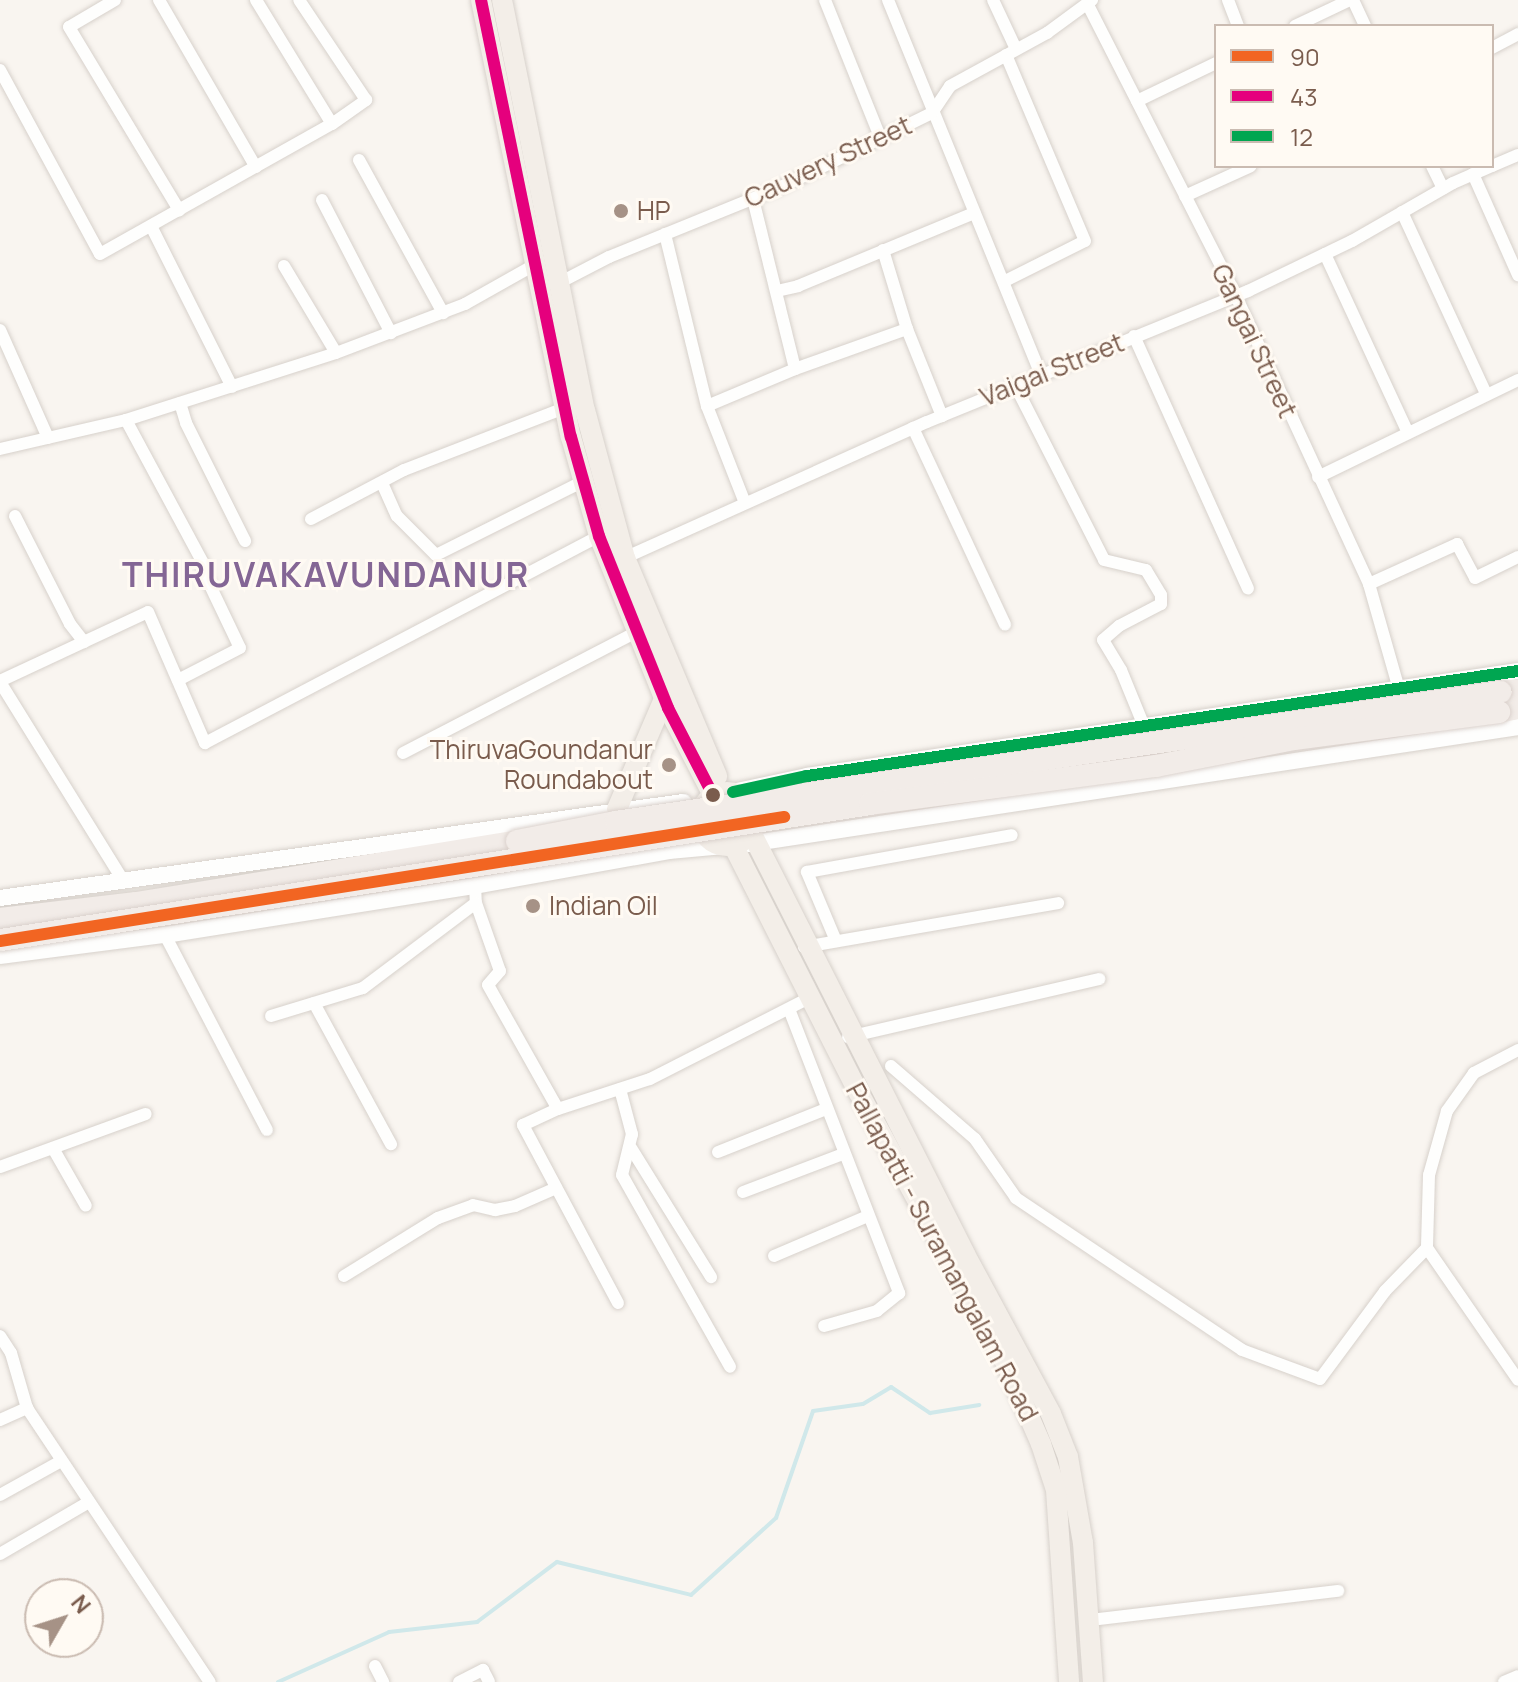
<!DOCTYPE html>
<style>
body{margin:0}
#map{position:relative;width:1518px;height:1682px;overflow:hidden;background:#f9f5f0;font-family:Manrope,sans-serif}
div>[style]{position:absolute}
[style*='--x']{left:calc(var(--x)*1px);top:calc(var(--y)*1px);width:calc(var(--w)*1px);rotate:calc(var(--a)*1deg)}
.stream>*{height:4px;margin:-2px;padding:0 2px;transform-origin:2px;border-radius:2px;background:#d0e8ea}
.roads{filter:drop-shadow(0 0 2px #d7d1cb) drop-shadow(0 0 2px #d7d1cb)}
.minor>*{height:12px;margin:-6px;padding:0 6px;transform-origin:6px;border-radius:6px;background:#fefefd}
.tertiary>*{height:16px;margin:-8px;padding:0 8px;transform-origin:8px;border-radius:8px;background:#fefefd}
.primary>*{height:20px;margin:-10px;padding:0 10px;transform-origin:10px;border-radius:10px;background:#f3eee8}
.primary>.ring{margin:-10px;padding:0;box-sizing:content-box;background:none;border:20px solid #f3eee8;border-radius:50%}
.trunk>*{height:22px;margin:-11px;padding:0 11px;transform-origin:11px;border-radius:11px;background:#f2ece8}
.bridges{filter:drop-shadow(0 0 2px #dad1cc) drop-shadow(0 0 2px #dad1cc)}
.trunk-bridge>*{height:22px;margin:-11px;padding:0 11px;transform-origin:11px;border-radius:11px;background:#f2ece8}
.bus-1>*{height:12px;margin:-6px;padding:0 6px;transform-origin:6px;border-radius:6px;background:#f26522}
.bus-2>*{height:12px;margin:-6px;padding:0 6px;transform-origin:6px;border-radius:6px;background:#e5007d}
.bus-3>*{height:12px;margin:-6px;padding:0 6px;transform-origin:6px;border-radius:6px;background:#00a651}
.dots>*{width:22px;height:22px;translate:-50% -50%;box-sizing:border-box;border:4px solid #fffaf3;border-radius:50%}
span{translate:-50% -50%;white-space:nowrap;text-align:center;line-height:1.15;-webkit-text-stroke:6px #fffaf3;paint-order:stroke}
.street-label{font-size:26px;color:#7a5c4d}
.poi-label{font-size:26px;color:#7a5c4d}
.left{translate:0 -50%;text-align:left}
.right{translate:-100% -50%;text-align:right}
.district-label{font-size:34px;color:#846695;font-weight:700;letter-spacing:2px}
.legend{position:absolute;left:1214px;top:24px;width:280px;height:144px;box-sizing:border-box;background:#fffaf3;border:2px solid #cabbb1;margin:0;padding:10px 14px;list-style:none;font-size:24px;color:#7a5c4d}
.legend li{display:flex;align-items:center;gap:16px;height:40px}
.legend b{width:40px;border:2px solid #cabbb1}
.north{position:absolute;left:24px;top:1578px;width:80px;height:80px;box-sizing:border-box;background:#fffaf3;border:2px solid #cabbb1;border-radius:50%;rotate:51deg;font-size:22px;font-weight:700;line-height:32px;text-align:center;color:#7a5c4d}
.north::after{content:'';display:block;margin:auto;width:28px;height:36px;background:#a69286;clip-path:polygon(50% 0,100% 100%,50% 72%,0 100%)}
</style>
<div id="map">
<div class="stream">
<i style="--x:278;--y:1682;--w:122;--a:-24.2"></i>
<i style="--x:389;--y:1632;--w:89;--a:-6.5"></i>
<i style="--x:477;--y:1622;--w:100;--a:-36.9"></i>
<i style="--x:557;--y:1562;--w:138;--a:13.8"></i>
<i style="--x:691;--y:1595;--w:115;--a:-42.2"></i>
<i style="--x:776;--y:1518;--w:113;--a:-70.9"></i>
<i style="--x:813;--y:1411;--w:50;--a:-8"></i>
<i style="--x:863;--y:1404;--w:33;--a:-31"></i>
<i style="--x:891;--y:1387;--w:47;--a:33.7"></i>
<i style="--x:930;--y:1413;--w:50;--a:-9.3"></i>
</div>
<div class="roads">
<div class="minor">
<i style="--x:115;--y:0;--w:53;--a:149.6"></i>
<i style="--x:69;--y:27;--w:214;--a:59"></i>
<i style="--x:159;--y:0;--w:193;--a:59.9"></i>
<i style="--x:256;--y:0;--w:145;--a:58.5"></i>
<i style="--x:825;--y:0;--w:150;--a:68.1"></i>
<i style="--x:888;--y:0;--w:404;--a:67.8"></i>
<i style="--x:993;--y:0;--w:54;--a:64.9"></i>
<i style="--x:1228;--y:0;--w:28;--a:69"></i>
<i style="--x:1353;--y:0;--w:29;--a:65"></i>
<i style="--x:1088;--y:5;--w:326;--a:63"></i>
<i style="--x:1236;--y:296;--w:317;--a:65.2"></i>
<i style="--x:1369;--y:584;--w:106;--a:74.1"></i>
<i style="--x:1295;--y:26;--w:61;--a:-25.3"></i>
<i style="--x:1492;--y:48;--w:30;--a:-28"></i>
<i style="--x:0;--y:70;--w:209;--a:61.5"></i>
<i style="--x:100;--y:254;--w:266;--a:-29.3"></i>
<i style="--x:332;--y:124;--w:42;--a:-35.2"></i>
<i style="--x:366;--y:100;--w:120;--a:-123.8"></i>
<i style="--x:1137;--y:101;--w:88;--a:-25.7"></i>
<i style="--x:359;--y:160;--w:175;--a:61.2"></i>
<i style="--x:1432;--y:166;--w:25;--a:64"></i>
<i style="--x:1492;--y:166;--w:28;--a:-23"></i>
<i style="--x:1473;--y:174;--w:111;--a:66"></i>
<i style="--x:1185;--y:196;--w:72;--a:-24.4"></i>
<i style="--x:753;--y:199;--w:175;--a:76.1"></i>
<i style="--x:322;--y:200;--w:150;--a:62.6"></i>
<i style="--x:1402;--y:212;--w:200;--a:65.2"></i>
<i style="--x:151;--y:226;--w:180;--a:63.3"></i>
<i style="--x:665;--y:234;--w:177;--a:76.3"></i>
<i style="--x:707;--y:406;--w:104;--a:68.6"></i>
<i style="--x:883;--y:250;--w:83;--a:73.1"></i>
<i style="--x:907;--y:329;--w:94;--a:68.1"></i>
<i style="--x:1325;--y:254;--w:197;--a:65.1"></i>
<i style="--x:284;--y:266;--w:101;--a:59.1"></i>
<i style="--x:1005;--y:281;--w:89;--a:-26.6"></i>
<i style="--x:1085;--y:241;--w:202;--a:-113"></i>
<i style="--x:555;--y:285;--w:61;--a:-27.4"></i>
<i style="--x:609;--y:257;--w:183;--a:-22.1"></i>
<i style="--x:779;--y:188;--w:170;--a:-26.1"></i>
<i style="--x:932;--y:113;--w:32;--a:-56"></i>
<i style="--x:950;--y:86;--w:111;--a:-28.7"></i>
<i style="--x:1047;--y:33;--w:56;--a:-36.3"></i>
<i style="--x:777;--y:291;--w:22;--a:-13"></i>
<i style="--x:798;--y:286;--w:191;--a:-22.5"></i>
<i style="--x:0;--y:330;--w:118;--a:66"></i>
<i style="--x:1134;--y:336;--w:277;--a:65.7"></i>
<i style="--x:1015;--y:385;--w:196;--a:63"></i>
<i style="--x:1104;--y:560;--w:43;--a:13.4"></i>
<i style="--x:1146;--y:570;--w:29;--a:59"></i>
<i style="--x:1161;--y:595;--w:9;--a:90"></i>
<i style="--x:1161;--y:604;--w:47;--a:152.4"></i>
<i style="--x:1119;--y:626;--w:21;--a:139"></i>
<i style="--x:1103;--y:640;--w:35;--a:59"></i>
<i style="--x:1121;--y:670;--w:61;--a:67.7"></i>
<i style="--x:180;--y:403;--w:21;--a:73"></i>
<i style="--x:186;--y:423;--w:132;--a:63.4"></i>
<i style="--x:707;--y:406;--w:95;--a:-22.8"></i>
<i style="--x:795;--y:369;--w:119;--a:-19.7"></i>
<i style="--x:126;--y:420;--w:162;--a:61.7"></i>
<i style="--x:203;--y:563;--w:16;--a:76"></i>
<i style="--x:207;--y:579;--w:76;--a:64.4"></i>
<i style="--x:240;--y:648;--w:70;--a:152.7"></i>
<i style="--x:913;--y:428;--w:217;--a:64.9"></i>
<i style="--x:0;--y:449;--w:129;--a:-13"></i>
<i style="--x:126;--y:420;--w:220;--a:-17.7"></i>
<i style="--x:336;--y:353;--w:138;--a:-20.8"></i>
<i style="--x:465;--y:304;--w:81;--a:-29.4"></i>
<i style="--x:1318;--y:477;--w:222;--a:-25.9"></i>
<i style="--x:382;--y:483;--w:36;--a:66"></i>
<i style="--x:397;--y:516;--w:55;--a:45"></i>
<i style="--x:436;--y:555;--w:165;--a:-26.6"></i>
<i style="--x:15;--y:516;--w:121;--a:63"></i>
<i style="--x:70;--y:624;--w:23;--a:52"></i>
<i style="--x:311;--y:519;--w:105;--a:-27.8"></i>
<i style="--x:404;--y:470;--w:173;--a:-21.1"></i>
<i style="--x:622;--y:559;--w:334;--a:-24.2"></i>
<i style="--x:927;--y:422;--w:347;--a:-22.2"></i>
<i style="--x:1248;--y:291;--w:115;--a:-25.7"></i>
<i style="--x:1352;--y:241;--w:116;--a:-29.9"></i>
<i style="--x:1453;--y:183;--w:43;--a:-23.6"></i>
<i style="--x:1369;--y:584;--w:97;--a:-24.4"></i>
<i style="--x:1457;--y:544;--w:38;--a:62"></i>
<i style="--x:1475;--y:578;--w:48;--a:-26"></i>
<i style="--x:0;--y:681;--w:163;--a:-25"></i>
<i style="--x:148;--y:612;--w:143;--a:66.5"></i>
<i style="--x:205;--y:743;--w:445;--a:-27.7"></i>
<i style="--x:0;--y:682;--w:233;--a:58.2"></i>
<i style="--x:403;--y:753;--w:263;--a:-27.4"></i>
<i style="--x:475;--y:886;--w:17;--a:87"></i>
<i style="--x:476;--y:903;--w:72;--a:70.6"></i>
<i style="--x:500;--y:971;--w:18;--a:131"></i>
<i style="--x:488;--y:985;--w:142;--a:60.6"></i>
<i style="--x:165;--y:935;--w:220;--a:62.4"></i>
<i style="--x:836;--y:941;--w:75;--a:-112.8"></i>
<i style="--x:807;--y:872;--w:208;--a:-10.2"></i>
<i style="--x:804;--y:947;--w:258;--a:-9.8"></i>
<i style="--x:314;--y:1003;--w:161;--a:61.4"></i>
<i style="--x:789;--y:1009;--w:305;--a:68.8"></i>
<i style="--x:899;--y:1293;--w:28;--a:141"></i>
<i style="--x:877;--y:1311;--w:55;--a:164.2"></i>
<i style="--x:271;--y:1016;--w:96;--a:-16.9"></i>
<i style="--x:363;--y:988;--w:141;--a:-37"></i>
<i style="--x:848;--y:1037;--w:258;--a:-13"></i>
<i style="--x:1518;--y:1050;--w:50;--a:152.4"></i>
<i style="--x:1474;--y:1073;--w:47;--a:125.4"></i>
<i style="--x:1447;--y:1111;--w:66;--a:105.7"></i>
<i style="--x:1429;--y:1175;--w:73;--a:91.6"></i>
<i style="--x:1427;--y:1248;--w:160;--a:55.4"></i>
<i style="--x:891;--y:1066;--w:111;--a:41"></i>
<i style="--x:975;--y:1139;--w:72;--a:55.2"></i>
<i style="--x:1016;--y:1198;--w:272;--a:33.9"></i>
<i style="--x:1242;--y:1350;--w:83;--a:20.4"></i>
<i style="--x:1320;--y:1379;--w:109;--a:-53.5"></i>
<i style="--x:1385;--y:1291;--w:60;--a:-45.7"></i>
<i style="--x:620;--y:1089;--w:47;--a:75.1"></i>
<i style="--x:632;--y:1134;--w:42;--a:103.7"></i>
<i style="--x:622;--y:1175;--w:220;--a:60.6"></i>
<i style="--x:631;--y:1148;--w:152;--a:58.2"></i>
<i style="--x:54;--y:1150;--w:64;--a:60.3"></i>
<i style="--x:718;--y:1152;--w:116;--a:-21.7"></i>
<i style="--x:0;--y:1167;--w:155;--a:-20"></i>
<i style="--x:743;--y:1192;--w:107;--a:-20.8"></i>
<i style="--x:774;--y:1256;--w:102;--a:-23.1"></i>
<i style="--x:344;--y:1276;--w:110;--a:-31.7"></i>
<i style="--x:438;--y:1218;--w:37;--a:-20"></i>
<i style="--x:473;--y:1205;--w:23;--a:13"></i>
<i style="--x:495;--y:1210;--w:20;--a:-11"></i>
<i style="--x:515;--y:1206;--w:45;--a:-23.7"></i>
<i style="--x:618;--y:1303;--w:202;--a:-118.1"></i>
<i style="--x:523;--y:1125;--w:38;--a:-25"></i>
<i style="--x:558;--y:1109;--w:97;--a:-18.1"></i>
<i style="--x:650;--y:1079;--w:181;--a:-27"></i>
<i style="--x:0;--y:1336;--w:20;--a:57"></i>
<i style="--x:11;--y:1353;--w:57;--a:73.8"></i>
<i style="--x:27;--y:1408;--w:329;--a:56.3"></i>
<i style="--x:0;--y:1420;--w:30;--a:-24"></i>
<i style="--x:0;--y:1495;--w:70;--a:-29.1"></i>
<i style="--x:0;--y:1554;--w:103;--a:-30.3"></i>
<i style="--x:1090;--y:1620;--w:250;--a:-6.7"></i>
<i style="--x:375;--y:1666;--w:18;--a:63"></i>
<i style="--x:459;--y:1682;--w:27;--a:-27"></i>
<i style="--x:483;--y:1670;--w:13;--a:63"></i>
<i style="--x:1504;--y:1682;--w:15;--a:-23"></i>
</div>
<div class="tertiary">
<i style="--x:733;--y:792;--w:76;--a:-12.2"></i>
<i style="--x:807;--y:776;--w:719;--a:-8.4"></i>
<i style="--x:748;--y:844;--w:779;--a:-8.64"></i>
<i style="--x:0;--y:898;--w:690;--a:-8"></i>
<i style="--x:0;--y:956;--w:166;--a:-7.3"></i>
<i style="--x:165;--y:935;--w:314;--a:-9"></i>
<i style="--x:475;--y:886;--w:197;--a:-10.2"></i>
<i style="--x:669;--y:851;--w:55;--a:-5.2"></i>
</div>
<div class="primary">
<i style="--x:481;--y:0;--w:446;--a:78.4"></i>
<i style="--x:571;--y:437;--w:103;--a:74.2"></i>
<i style="--x:599;--y:536;--w:185;--a:68.1"></i>
<i style="--x:668;--y:708;--w:98;--a:62.7"></i>
<i style="--x:502;--y:0;--w:418;--a:78.6"></i>
<i style="--x:585;--y:410;--w:153;--a:74.9"></i>
<i style="--x:625;--y:558;--w:237;--a:67.1"></i>
<i class="ring" style="left:700px;top:792px;width:34px;height:34px"></i>
<i style="--x:617;--y:809;--w:120;--a:-66.9"></i>
<i style="--x:751;--y:832;--w:475;--a:63.1"></i>
<i style="--x:966;--y:1256;--w:179;--a:61.7"></i>
<i style="--x:1051;--y:1414;--w:46;--a:68.4"></i>
<i style="--x:1068;--y:1457;--w:87;--a:80.1"></i>
<i style="--x:1083;--y:1543;--w:139;--a:85.9"></i>
<i style="--x:733;--y:845;--w:278;--a:63.1"></i>
<i style="--x:859;--y:1093;--w:311;--a:61.5"></i>
<i style="--x:1007;--y:1366;--w:85;--a:66.4"></i>
<i style="--x:1041;--y:1444;--w:48;--a:71.9"></i>
<i style="--x:1056;--y:1490;--w:192;--a:86.1"></i>
</div>
<div class="trunk">
<i style="--x:1500;--y:692;--w:18;--a:-6"></i>
<i style="--x:1499;--y:712;--w:19;--a:-12"></i>
<i style="--x:0;--y:919;--w:137;--a:-6.7"></i>
<i style="--x:136;--y:903;--w:386;--a:-9.2"></i>
</div>
</div>
<div class="bridges">
<div class="trunk-bridge">
<i style="--x:517;--y:841;--w:101;--a:-10.9"></i>
<i style="--x:616;--y:822;--w:894;--a:-8.37"></i>
<i style="--x:1;--y:940;--w:880;--a:-8.89"></i>
<i style="--x:870;--y:804;--w:289;--a:-7.6"></i>
<i style="--x:1156;--y:766;--w:141;--a:-11.1"></i>
<i style="--x:1294;--y:739;--w:207;--a:-7.5"></i>
</div>
</div>
<div class="bus-1">
<i style="--x:0;--y:941;--w:794;--a:-8.99"></i>
</div>
<div class="bus-2">
<i style="--x:481;--y:0;--w:446;--a:78.4"></i>
<i style="--x:571;--y:437;--w:103;--a:74.2"></i>
<i style="--x:599;--y:536;--w:185;--a:68.1"></i>
<i style="--x:668;--y:708;--w:98;--a:62.7"></i>
</div>
<div class="bus-3">
<i style="--x:733;--y:792;--w:76;--a:-12.2"></i>
<i style="--x:807;--y:776;--w:719;--a:-8.4"></i>
</div>
<div class="dots">
<i style="left:621px;top:211px;background:#a69286"></i>
<i style="left:669px;top:765px;background:#a69286"></i>
<i style="left:713px;top:795px;background:#7a5c4d"></i>
<i style="left:533px;top:906px;background:#a69286"></i>
</div>
<div class="street-label">
<span style="left:828px;top:162px;rotate:-25deg">Cauvery Street</span>
<span style="left:1254px;top:341px;rotate:65deg">Gangai Street</span>
<span style="left:1052px;top:370px;rotate:-22deg">Vaigai Street</span>
<span style="left:942px;top:1252px;rotate:62deg">Pallapatti - Suramangalam Road</span>
</div>
<div class="poi-label">
<span class="left" style="left:637px;top:211px">HP</span>
<span class="right" style="left:653px;top:765px">ThiruvaGoundanur<br>Roundabout</span>
<span class="left" style="left:549px;top:906px">Indian Oil</span>
</div>
<div class="district-label">
<span style="left:326px;top:575px">THIRUVAKAVUNDANUR</span>
</div>
<ul class="legend">
<li><b style="height:10px;background:#f26522"></b>90</li>
<li><b style="height:10px;background:#e5007d"></b>43</li>
<li><b style="height:10px;background:#00a651"></b>12</li>
</ul>
<div class="north">N</div>
</div>
